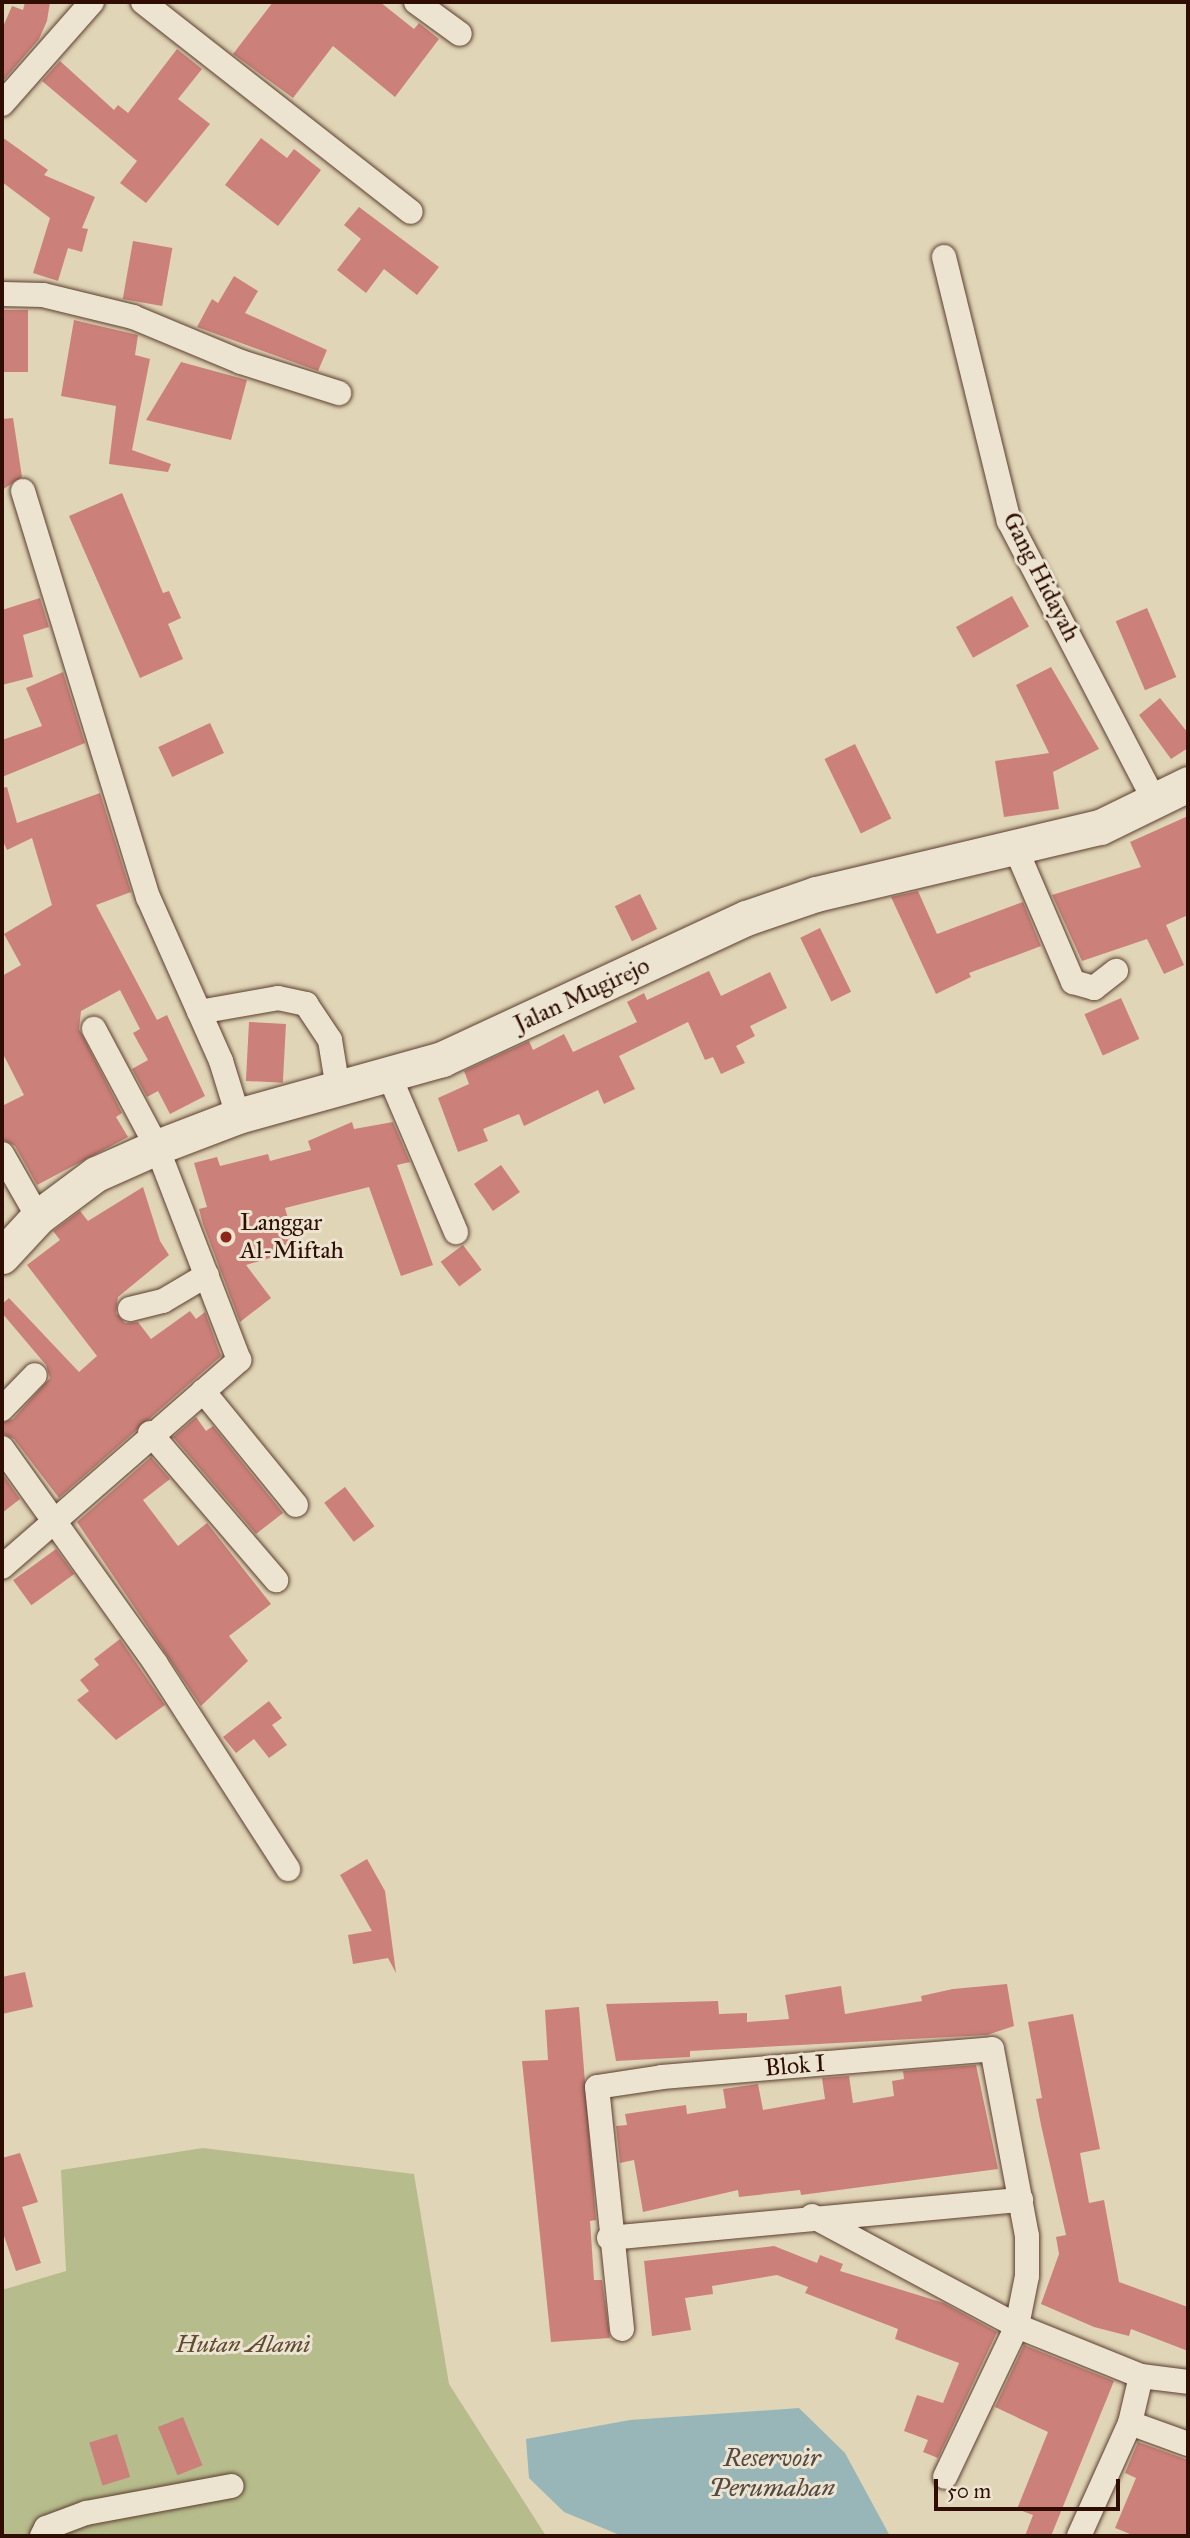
<!DOCTYPE html>
<style>
body{margin:0}
#map{position:relative;width:1190px;height:2538px;overflow:hidden;background:#e1d5b7;font-family:"IM FELL Great Primer",serif}
div>[style]{position:absolute}
[style*='--x']{left:calc(var(--x)*1px);top:calc(var(--y)*1px);width:calc(var(--w)*1px);rotate:calc(var(--a)*1deg)}
.green>*{inset:0;background:#b7bc8c}
.water>*{inset:0;background:#98b6b8}
.building>*{inset:0;background:#cb807a;transform-origin:0 0}
.roads{filter:drop-shadow(0 0 2px #5c3f2f) drop-shadow(0 0 2px #5c3f2f)}
.street>*{height:24px;margin:-12px;padding:0 12px;transform-origin:12px;border-radius:12px;background:#ece4d0}
.secondary>*{height:35px;margin:-17.5px;padding:0 17.5px;transform-origin:17.5px;border-radius:17.5px;background:#ece4d0}
.dots>*{width:19px;height:19px;translate:-50% -50%;box-sizing:border-box;border:4px solid #ece4d0;border-radius:50%}
span{translate:-50% -50%;white-space:nowrap;text-align:center;line-height:1.15;-webkit-text-stroke:6px #ece4d0;paint-order:stroke}
.street-label{font-size:24px;color:#2f0d02}
.poi-label{font-size:24px;color:#2f0d02}
.left{translate:0 -50%;text-align:left}
.park-label{font-size:24px;color:#5f4a32;font-style:italic}
.water-label{font-size:26px;color:#544842;font-style:italic}
.frame{position:absolute;inset:0;border:4px solid #2f0d02;pointer-events:none}
.scale{position:absolute;left:934px;top:2479px;width:186px;height:32px;box-sizing:border-box;border:4px solid #2f0d02;border-top:0;padding-left:9px;font-size:21px;line-height:24px;white-space:nowrap;color:#2f0d02;-webkit-text-stroke:5px #ece4d0;paint-order:stroke}
</style>
<div id="map">
<div class="green">
<i style="clip-path:polygon(203px 2148px,414px 2174px,449px 2384px,546px 2536px,2px 2536px,2px 2290px,66px 2271px,61px 2170px)"></i>
</div>
<div class="water">
<i style="clip-path:polygon(799px 2408px,845px 2453px,890px 2536px,622px 2536px,564px 2512px,529px 2478px,526px 2439px,630px 2420px)"></i>
</div>
<div class="building">
<i style="clip-path:polygon(25px 2px,50px 2px,47px 21px,39px 39px,2px 82px,2px 29px,12px 6px,23px 10px)"></i>
<i style="clip-path:polygon(273px 2px,380px 2px,414px 29px,419px 23px,439px 39px,395px 97px,333px 46px,293px 98px,233px 54px)"></i>
<i style="clip-path:polygon(177px 49px,202px 69px,178px 99px,210px 124px,146px 203px,120px 183px,137px 161px,42px 81px,60px 61px,114px 110px,118px 105px,128px 113px)"></i>
<i style="clip-path:polygon(2px 137px,48px 170px,44px 175px,95px 197px,82px 228px,88px 229px,82px 252px,68px 248px,58px 281px,33px 273px,50px 218px,2px 182px)"></i>
<i style="clip-path:polygon(261px 138px,287px 158px,294px 149px,321px 170px,278px 226px,225px 185px)"></i>
<i style="clip-path:polygon(359px 207px,439px 267px,417px 295px,384px 269px,366px 293px,337px 270px,361px 239px,344px 225px)"></i>
<i style="left:133px;top:241px;width:40px;height:59px;rotate:10deg"></i>
<i style="clip-path:polygon(234px 276px,258px 291px,245px 313px,327px 350px,318px 371px,197px 327px,212px 299px,218px 303px)"></i>
<i style="left:2px;top:310px;width:26px;height:62px"></i>
<i style="clip-path:polygon(74px 320px,138px 335px,135px 355px,150px 359px,132px 450px,171px 464px,168px 472px,109px 464px,116px 406px,61px 396px)"></i>
<i style="clip-path:polygon(181px 362px,247px 380px,231px 440px,146px 420px)"></i>
<i style="clip-path:polygon(13px 418px,22px 477px,2px 490px,2px 419px)"></i>
<i style="clip-path:polygon(122px 493px,163px 593px,169px 591px,181px 618px,168px 624px,183px 659px,140px 678px,69px 516px)"></i>
<i style="left:1012px;top:596px;width:35px;height:64px;rotate:61deg"></i>
<i style="clip-path:polygon(40px 598px,49px 627px,23px 635px,33px 677px,2px 685px,2px 610px)"></i>
<i style="left:1147px;top:608px;width:75px;height:34px;rotate:67deg"></i>
<i style="clip-path:polygon(1051px 667px,1099px 749px,1053px 772px,1059px 809px,1004px 817px,995px 761px,1049px 753px,1016px 685px)"></i>
<i style="clip-path:polygon(63px 672px,85px 743px,2px 777px,2px 740px,42px 726px,26px 688px)"></i>
<i style="clip-path:polygon(1160px 698px,1188px 733px,1188px 748px,1171px 759px,1139px 715px)"></i>
<i style="left:210px;top:723px;width:33px;height:57px;rotate:65deg"></i>
<i style="left:855px;top:744px;width:83px;height:34px;rotate:64deg"></i>
<i style="clip-path:polygon(7px 787px,17px 823px,100px 793px,131px 892px,96px 905px,157px 1020px,167px 1015px,205px 1096px,170px 1114px,158px 1091px,147px 1097px,132px 1069px,148px 1060px,133px 1033px,140px 1029px,120px 990px,81px 1011px,79px 1029px,122px 1113px,116px 1117px,128px 1137px,37px 1185px,15px 1146px,2px 1139px,2px 1106px,24px 1095px,2px 1052px,2px 976px,21px 965px,4px 934px,52px 905px,32px 838px,7px 850px,2px 839px,2px 788px)"></i>
<i style="clip-path:polygon(1188px 816px,1188px 915px,1166px 925px,1184px 965px,1164px 974px,1147px 939px,1082px 961px,1052px 895px,1141px 867px,1130px 842px)"></i>
<i style="clip-path:polygon(918px 891px,937px 934px,1023px 902px,1041px 946px,969px 973px,971px 977px,936px 994px,891px 897px)"></i>
<i style="left:640px;top:894px;width:39px;height:28px;rotate:64deg"></i>
<i style="left:820px;top:928px;width:71px;height:22px;rotate:64deg"></i>
<i style="clip-path:polygon(709px 971px,721px 996px,770px 972px,787px 1008px,750px 1026px,755px 1036px,736px 1046px,745px 1063px,721px 1074px,713px 1057px,705px 1060px,688px 1022px,619px 1056px,635px 1089px,604px 1104px,598px 1090px,524px 1126px,519px 1114px,483px 1129px,488px 1141px,458px 1152px,438px 1098px,469px 1084px,464px 1071px,529px 1041px,533px 1050px,564px 1034px,573px 1052px,637px 1022px,627px 1002px,644px 993px,647px 1000px)"></i>
<i style="left:1121px;top:998px;width:45px;height:40px;rotate:66deg"></i>
<i style="left:249px;top:1022px;width:37px;height:59px;rotate:3deg"></i>
<i style="clip-path:polygon(352px 1122px,354px 1129px,393px 1122px,410px 1162px,397px 1165px,433px 1265px,401px 1276px,369px 1187px,285px 1208px,297px 1250px,246px 1265px,271px 1298px,240px 1322px,203px 1224px,199px 1209px,207px 1207px,194px 1163px,217px 1157px,220px 1166px,268px 1154px,270px 1161px,311px 1150px,308px 1141px)"></i>
<i style="left:501px;top:1165px;width:33px;height:33px;rotate:55deg"></i>
<i style="clip-path:polygon(143px 1187px,160px 1241px,169px 1255px,118px 1297px,116px 1313px,125px 1323px,138px 1322px,151px 1339px,190px 1311px,196px 1319px,205px 1312px,221px 1356px,59px 1498px,14px 1439px,2px 1433px,2px 1423px,13px 1419px,50px 1378px,46px 1365px,2px 1313px,2px 1304px,9px 1298px,79px 1372px,97px 1356px,27px 1265px,60px 1240px,53px 1231px,80px 1211px,88px 1221px)"></i>
<i style="left:463px;top:1245px;width:31px;height:28px;rotate:53deg"></i>
<i style="clip-path:polygon(196px 1417px,206px 1431px,213px 1426px,283px 1513px,256px 1534px,173px 1437px)"></i>
<i style="clip-path:polygon(151px 1457px,170px 1479px,143px 1500px,178px 1546px,207px 1523px,271px 1604px,229px 1636px,248px 1661px,201px 1706px,77px 1522px)"></i>
<i style="clip-path:polygon(2px 1473px,20px 1499px,2px 1513px)"></i>
<i style="left:345px;top:1487px;width:49px;height:26px;rotate:53deg"></i>
<i style="left:56px;top:1549px;width:31px;height:53px;rotate:54deg"></i>
<i style="clip-path:polygon(120px 1639px,165px 1705px,116px 1740px,77px 1700px,89px 1691px,80px 1680px,99px 1665px,94px 1659px)"></i>
<i style="clip-path:polygon(269px 1701px,282px 1718px,272px 1725px,287px 1745px,269px 1758px,254px 1739px,236px 1753px,223px 1737px)"></i>
<i style="clip-path:polygon(367px 1859px,385px 1891px,396px 1973px,388px 1958px,353px 1964px,348px 1935px,372px 1931px,340px 1875px)"></i>
<i style="clip-path:polygon(25px 1972px,33px 2007px,2px 2014px,2px 1977px)"></i>
<i style="clip-path:polygon(1007px 1984px,1014px 2026px,987px 2035px,690px 2051px,690px 2057px,616px 2061px,606px 2004px,718px 2001px,719px 2014px,747px 2013px,747px 2022px,789px 2019px,785px 1995px,841px 1986px,845px 2014px,922px 2001px,921px 1996px,953px 1989px)"></i>
<i style="clip-path:polygon(579px 2007px,596px 2220px,590px 2221px,594px 2280px,602px 2280px,610px 2338px,551px 2342px,522px 2061px,548px 2060px,545px 2010px)"></i>
<i style="clip-path:polygon(1073px 2014px,1100px 2149px,1080px 2153px,1089px 2203px,1104px 2200px,1119px 2282px,1188px 2307px,1188px 2351px,1131px 2329px,1129px 2336px,1094px 2327px,1041px 2304px,1059px 2254px,1056px 2237px,1066px 2235px,1041px 2125px,1036px 2099px,1042px 2098px,1028px 2022px)"></i>
<i style="clip-path:polygon(976px 2065px,998px 2169px,801px 2195px,800px 2190px,739px 2197px,738px 2190px,643px 2212px,634px 2160px,620px 2163px,616px 2126px,627px 2125px,625px 2114px,686px 2105px,687px 2114px,726px 2108px,723px 2089px,758px 2084px,763px 2110px,825px 2099px,822px 2078px,849px 2076px,853px 2103px,894px 2096px,892px 2081px,904px 2079px,903px 2071px)"></i>
<i style="clip-path:polygon(20px 2153px,38px 2202px,22px 2207px,41px 2263px,16px 2271px,2px 2230px,2px 2158px)"></i>
<i style="clip-path:polygon(774px 2246px,817px 2263px,820px 2255px,843px 2264px,840px 2271px,944px 2303px,997px 2332px,938px 2458px,923px 2452px,928px 2440px,904px 2431px,917px 2395px,943px 2403px,959px 2363px,895px 2339px,898px 2329px,805px 2293px,808px 2287px,777px 2275px,712px 2286px,713px 2294px,685px 2298px,691px 2330px,652px 2336px,644px 2261px)"></i>
<i style="clip-path:polygon(1024px 2345px,1114px 2381px,1051px 2536px,1025px 2536px,1033px 2515px,1017px 2509px,1048px 2432px,995px 2407px)"></i>
<i style="left:183px;top:2417px;width:52px;height:27px;rotate:68deg"></i>
<i style="left:117px;top:2434px;width:45px;height:29px;rotate:73deg"></i>
<i style="clip-path:polygon(1138px 2442px,1188px 2460px,1188px 2536px,1135px 2536px,1115px 2528px,1136px 2478px,1125px 2473px)"></i>
</div>
<div class="roads">
<div class="street">
<i style="--x:143;--y:2;--w:340;--a:38.1"></i>
<i style="--x:416;--y:2;--w:54;--a:36"></i>
<i style="--x:2;--y:104;--w:136;--a:-48.6"></i>
<i style="--x:944;--y:257;--w:272;--a:76.2"></i>
<i style="--x:1009;--y:521;--w:316;--a:62.5"></i>
<i style="--x:2;--y:294;--w:41;--a:1.4"></i>
<i style="--x:43;--y:295;--w:93;--a:13.7"></i>
<i style="--x:133;--y:317;--w:117;--a:22.6"></i>
<i style="--x:241;--y:362;--w:103;--a:17.6"></i>
<i style="--x:23;--y:491;--w:425;--a:72.9"></i>
<i style="--x:148;--y:897;--w:180;--a:66"></i>
<i style="--x:221;--y:1061;--w:58;--a:72.8"></i>
<i style="--x:1016;--y:849;--w:145;--a:66.8"></i>
<i style="--x:1073;--y:982;--w:22;--a:16"></i>
<i style="--x:1094;--y:988;--w:28;--a:-38"></i>
<i style="--x:199;--y:1012;--w:80;--a:-10"></i>
<i style="--x:278;--y:998;--w:29;--a:12"></i>
<i style="--x:306;--y:1004;--w:43;--a:56.3"></i>
<i style="--x:330;--y:1040;--w:50;--a:80.7"></i>
<i style="--x:389;--y:1075;--w:171;--a:66.9"></i>
<i style="--x:2;--y:1154;--w:73;--a:60.3"></i>
<i style="--x:130;--y:1309;--w:34;--a:-14"></i>
<i style="--x:163;--y:1301;--w:51;--a:-30.6"></i>
<i style="--x:203;--y:1391;--w:147;--a:50.8"></i>
<i style="--x:2;--y:1409;--w:47;--a:-45.9"></i>
<i style="--x:150;--y:1433;--w:194;--a:49.4"></i>
<i style="--x:2;--y:1448;--w:265;--a:54.5"></i>
<i style="--x:156;--y:1664;--w:244;--a:57.2"></i>
<i style="--x:2;--y:1567;--w:315;--a:-41.1"></i>
<i style="--x:239;--y:1360;--w:228;--a:-111.1"></i>
<i style="--x:157;--y:1147;--w:134;--a:-118.1"></i>
<i style="--x:812;--y:2216;--w:233;--a:28.2"></i>
<i style="--x:1017;--y:2326;--w:134;--a:22"></i>
<i style="--x:1141;--y:2376;--w:47;--a:7.3"></i>
<i style="--x:609;--y:2238;--w:414;--a:-5.3"></i>
<i style="--x:622;--y:2329;--w:243;--a:-95.9"></i>
<i style="--x:597;--y:2087;--w:66;--a:-8.7"></i>
<i style="--x:662;--y:2077;--w:331;--a:-4.8"></i>
<i style="--x:992;--y:2049;--w:190;--a:79.4"></i>
<i style="--x:1027;--y:2236;--w:40;--a:90"></i>
<i style="--x:1027;--y:2276;--w:51;--a:101.3"></i>
<i style="--x:1017;--y:2326;--w:167;--a:115.5"></i>
<i style="--x:1130;--y:2423;--w:62;--a:19.9"></i>
<i style="--x:42;--y:2536;--w:9;--a:-63"></i>
<i style="--x:46;--y:2528;--w:43;--a:-20.6"></i>
<i style="--x:86;--y:2513;--w:148;--a:-10.5"></i>
<i style="--x:1079;--y:2536;--w:124;--a:-65.7"></i>
<i style="--x:1130;--y:2423;--w:48;--a:-76.8"></i>
</div>
<div class="secondary">
<i style="--x:2;--y:1256;--w:53;--a:-47.3"></i>
<i style="--x:38;--y:1217;--w:72;--a:-36.6"></i>
<i style="--x:96;--y:1174;--w:67;--a:-23.9"></i>
<i style="--x:157;--y:1147;--w:87;--a:-20.9"></i>
<i style="--x:238;--y:1116;--w:212;--a:-15.6"></i>
<i style="--x:442;--y:1059;--w:335;--a:-24.9"></i>
<i style="--x:746;--y:918;--w:74;--a:-18.9"></i>
<i style="--x:816;--y:894;--w:292;--a:-13.3"></i>
<i style="--x:1100;--y:827;--w:98;--a:-26"></i>
</div>
</div>
<div class="dots">
<i style="left:226px;top:1237px;background:#8f2418"></i>
</div>
<div class="street-label">
<span style="left:1041px;top:577px;rotate:63deg">Gang Hidayah</span>
<span style="left:582px;top:995px;rotate:-25deg">Jalan Mugirejo</span>
<span style="left:795px;top:2066px;rotate:-5deg">Blok I</span>
</div>
<div class="poi-label">
<span class="left" style="left:240px;top:1237px">Langgar<br>Al-Miftah</span>
</div>
<div class="park-label">
<span style="left:243px;top:2345px">Hutan Alami</span>
</div>
<div class="water-label">
<span style="left:772px;top:2473px">Reservoir<br>Perumahan</span>
</div>
<div class="frame"></div>
<div class="scale">50 m</div>
</div>
